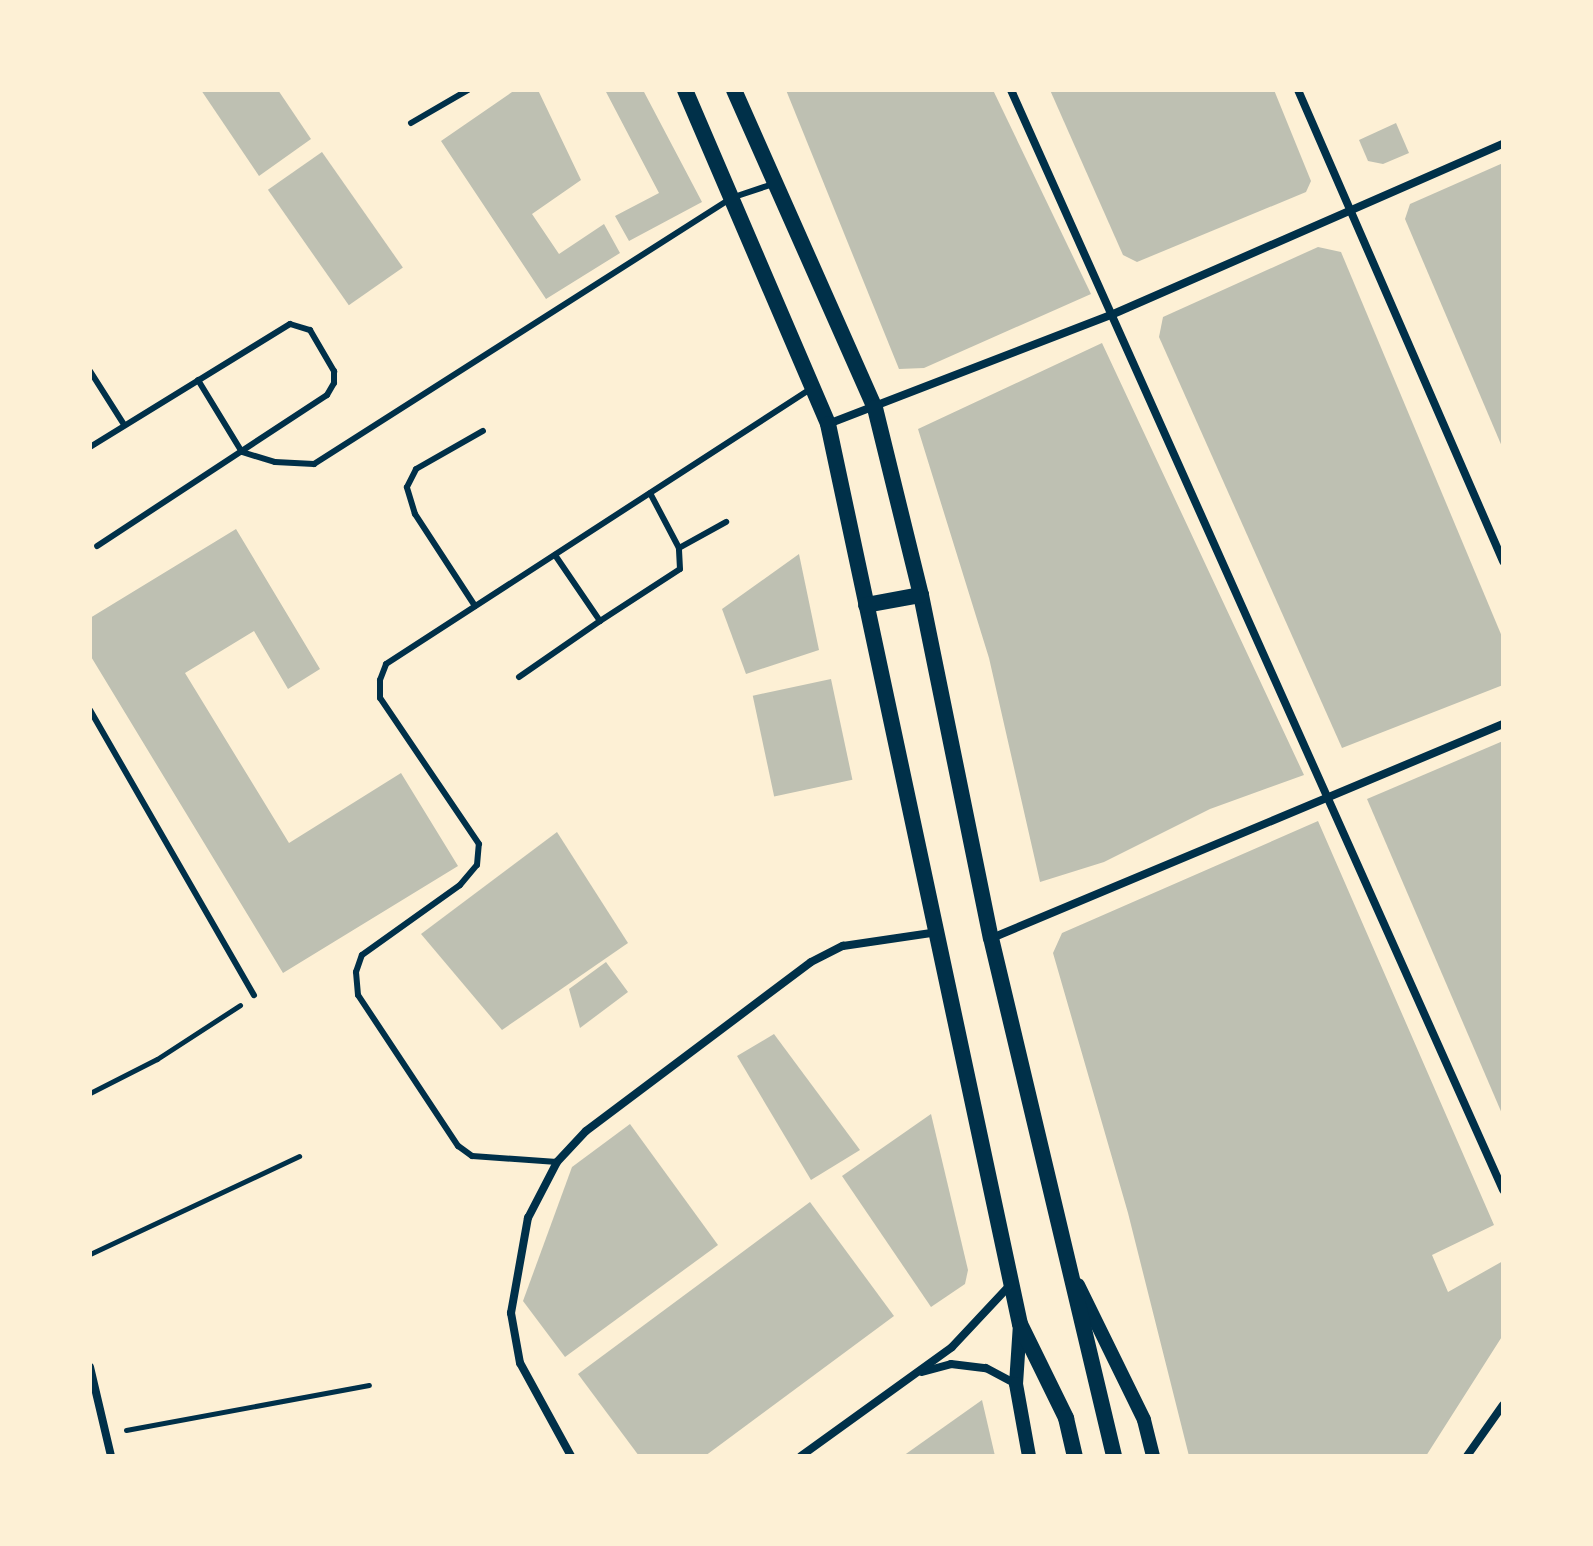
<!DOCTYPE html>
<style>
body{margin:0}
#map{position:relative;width:1593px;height:1546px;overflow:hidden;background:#fdf0d5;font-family:"Fira Sans Condensed",sans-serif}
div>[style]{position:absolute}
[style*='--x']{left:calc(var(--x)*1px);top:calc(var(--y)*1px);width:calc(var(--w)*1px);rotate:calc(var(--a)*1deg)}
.building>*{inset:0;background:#bec0b2;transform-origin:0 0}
.path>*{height:5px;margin:-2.5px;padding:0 2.5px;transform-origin:2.5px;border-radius:2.5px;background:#003049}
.service>*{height:6px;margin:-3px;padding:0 3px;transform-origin:3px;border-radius:3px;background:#003049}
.minor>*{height:8px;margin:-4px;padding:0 4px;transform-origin:4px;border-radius:4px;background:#003049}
.tertiary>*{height:14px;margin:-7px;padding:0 7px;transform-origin:7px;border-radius:7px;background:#003049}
.secondary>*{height:16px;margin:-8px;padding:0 8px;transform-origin:8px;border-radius:8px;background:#003049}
span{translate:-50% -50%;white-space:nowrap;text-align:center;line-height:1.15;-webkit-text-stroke:8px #fdf0d5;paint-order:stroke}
.frame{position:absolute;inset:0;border:92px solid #fdf0d5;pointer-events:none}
</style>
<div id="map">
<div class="building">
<i style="clip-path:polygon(201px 90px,278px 90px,311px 139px,259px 176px)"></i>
<i style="clip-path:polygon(515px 90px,538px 90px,581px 180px,532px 214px,559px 254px,604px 224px,620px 253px,546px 299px,441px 141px)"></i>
<i style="clip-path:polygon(605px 90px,643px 90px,702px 202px,629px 241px,615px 216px,659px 193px)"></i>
<i style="clip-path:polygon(786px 90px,993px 90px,1091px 294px,924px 368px,899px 369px)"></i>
<i style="clip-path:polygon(1050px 90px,1274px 90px,1311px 181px,1306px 192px,1137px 262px,1123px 255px)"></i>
<i style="clip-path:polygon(1396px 123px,1409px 153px,1383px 164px,1368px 161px,1359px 140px)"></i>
<i style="left:322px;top:152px;width:141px;height:66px;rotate:55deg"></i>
<i style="clip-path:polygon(1503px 163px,1503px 449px,1405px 219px,1410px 204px)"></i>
<i style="clip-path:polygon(1318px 247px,1341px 252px,1503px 639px,1503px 685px,1342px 748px,1159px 337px,1163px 317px)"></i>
<i style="clip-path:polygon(1102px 343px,1304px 775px,1210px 809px,1104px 862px,1040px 882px,989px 658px,918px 429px)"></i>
<i style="clip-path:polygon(236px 529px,320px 669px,288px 689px,254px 631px,185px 673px,289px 843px,401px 773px,458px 866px,283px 973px,90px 655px,90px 618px)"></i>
<i style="clip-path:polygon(799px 554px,819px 650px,746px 674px,722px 609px)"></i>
<i style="left:831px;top:679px;width:103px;height:80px;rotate:78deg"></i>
<i style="clip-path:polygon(1503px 741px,1503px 1116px,1367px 799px)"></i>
<i style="clip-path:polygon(1318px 821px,1494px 1225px,1432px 1255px,1448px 1292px,1503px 1261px,1503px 1335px,1426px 1456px,1189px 1456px,1128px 1213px,1053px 953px,1062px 933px)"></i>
<i style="clip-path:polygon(557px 832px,628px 943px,502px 1030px,421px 934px)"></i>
<i style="clip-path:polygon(606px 962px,628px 992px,580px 1028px,569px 989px)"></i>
<i style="clip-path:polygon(774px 1034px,860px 1150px,811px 1180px,737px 1056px)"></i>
<i style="clip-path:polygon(931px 1114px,968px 1270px,965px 1284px,931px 1307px,842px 1176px)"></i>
<i style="clip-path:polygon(630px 1124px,718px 1245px,565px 1357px,523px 1301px,572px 1167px)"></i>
<i style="clip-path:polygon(810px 1202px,894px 1316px,705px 1456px,639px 1456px,578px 1374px)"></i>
<i style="clip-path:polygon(982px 1400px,995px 1456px,903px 1456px)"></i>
</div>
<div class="path">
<i style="--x:90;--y:1093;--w:75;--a:-26.9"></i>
<i style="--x:157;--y:1059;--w:99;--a:-33"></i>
<i style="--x:90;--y:1254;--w:231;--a:-25.1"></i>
<i style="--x:126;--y:1430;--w:247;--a:-10.5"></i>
</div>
<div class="service">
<i style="--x:411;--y:123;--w:66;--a:-30.1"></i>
<i style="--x:90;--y:371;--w:62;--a:57.6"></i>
<i style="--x:198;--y:380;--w:84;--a:58.6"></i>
<i style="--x:242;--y:452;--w:34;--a:17"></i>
<i style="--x:275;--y:462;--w:39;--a:3"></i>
<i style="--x:314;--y:464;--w:495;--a:-32.5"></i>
<i style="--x:731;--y:198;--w:44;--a:-18.4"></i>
<i style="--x:90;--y:447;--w:235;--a:-31.6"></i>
<i style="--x:290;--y:324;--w:21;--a:17"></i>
<i style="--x:310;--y:330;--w:48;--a:59.7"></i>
<i style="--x:334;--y:371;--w:12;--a:90"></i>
<i style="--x:334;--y:383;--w:14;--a:120"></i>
<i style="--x:327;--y:395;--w:275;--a:146.7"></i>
<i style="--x:679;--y:548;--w:54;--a:-29"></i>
<i style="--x:555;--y:555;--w:80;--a:55.7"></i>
<i style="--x:600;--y:621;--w:95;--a:-33"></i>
<i style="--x:680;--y:569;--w:21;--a:-93"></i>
<i style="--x:679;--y:548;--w:62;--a:-117.8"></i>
<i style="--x:475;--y:606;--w:110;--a:-123.1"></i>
<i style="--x:415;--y:514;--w:28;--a:-107"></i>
<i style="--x:407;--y:487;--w:20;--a:-63"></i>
<i style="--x:416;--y:469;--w:77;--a:-29.6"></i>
<i style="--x:519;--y:677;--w:98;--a:-34.7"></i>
<i style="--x:90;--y:710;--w:329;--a:60.1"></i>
<i style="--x:557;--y:1162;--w:85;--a:-176"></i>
<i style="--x:472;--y:1156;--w:17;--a:-144"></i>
<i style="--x:458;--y:1146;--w:181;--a:-123.5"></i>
<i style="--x:358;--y:995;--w:23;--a:-95"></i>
<i style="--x:356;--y:972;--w:18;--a:-71"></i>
<i style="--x:362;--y:955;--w:120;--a:-35.5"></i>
<i style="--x:460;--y:885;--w:26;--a:-50"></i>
<i style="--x:477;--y:865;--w:21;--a:-85"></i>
<i style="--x:479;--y:844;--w:176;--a:-124.1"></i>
<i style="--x:380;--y:698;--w:18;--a:-90"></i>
<i style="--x:380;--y:680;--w:17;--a:-69"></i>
<i style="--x:386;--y:664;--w:508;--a:-32.94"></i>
</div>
<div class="minor">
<i style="--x:1011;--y:90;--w:1205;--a:65.9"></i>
<i style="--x:1298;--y:90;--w:514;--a:66.48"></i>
<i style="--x:828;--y:424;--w:303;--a:-21.1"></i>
<i style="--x:1111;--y:315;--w:428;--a:-23.6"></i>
<i style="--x:992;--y:938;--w:554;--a:-22.72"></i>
<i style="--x:90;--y:1367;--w:91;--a:76.7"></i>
<i style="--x:922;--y:1372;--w:30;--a:-15"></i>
<i style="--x:951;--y:1364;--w:35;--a:7"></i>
<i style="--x:986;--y:1368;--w:34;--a:28"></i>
<i style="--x:571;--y:1456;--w:106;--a:-118.7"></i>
<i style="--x:520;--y:1363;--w:51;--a:-100.2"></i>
<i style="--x:511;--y:1313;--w:97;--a:-79.9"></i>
<i style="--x:528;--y:1218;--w:63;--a:-62.6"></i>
<i style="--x:557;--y:1162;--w:42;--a:-46.9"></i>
<i style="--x:586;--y:1131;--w:281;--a:-36.9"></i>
<i style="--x:811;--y:962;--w:36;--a:-27"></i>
<i style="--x:843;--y:946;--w:96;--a:-8.4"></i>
<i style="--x:801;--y:1456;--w:186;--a:-35.8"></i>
<i style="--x:952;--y:1347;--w:86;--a:-46.9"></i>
<i style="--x:1467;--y:1456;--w:62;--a:-54.8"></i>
</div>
<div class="tertiary">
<i style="--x:1078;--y:1285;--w:150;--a:63.9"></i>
<i style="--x:1144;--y:1420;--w:37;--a:76"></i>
<i style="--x:1020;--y:1324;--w:60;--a:93.8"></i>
<i style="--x:1016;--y:1384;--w:73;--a:79.8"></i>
</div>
<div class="secondary">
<i style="--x:685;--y:90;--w:363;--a:66.8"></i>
<i style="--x:828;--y:424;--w:920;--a:77.96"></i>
<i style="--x:1020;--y:1324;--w:105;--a:63.9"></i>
<i style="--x:1066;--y:1418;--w:39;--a:77"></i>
<i style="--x:734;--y:90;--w:348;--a:66.1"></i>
<i style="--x:875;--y:408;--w:193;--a:76.2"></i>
<i style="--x:921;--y:595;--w:350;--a:78.5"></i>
<i style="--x:991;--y:938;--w:532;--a:76.64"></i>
<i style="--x:866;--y:605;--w:56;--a:-10.3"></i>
</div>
<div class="frame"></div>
</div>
